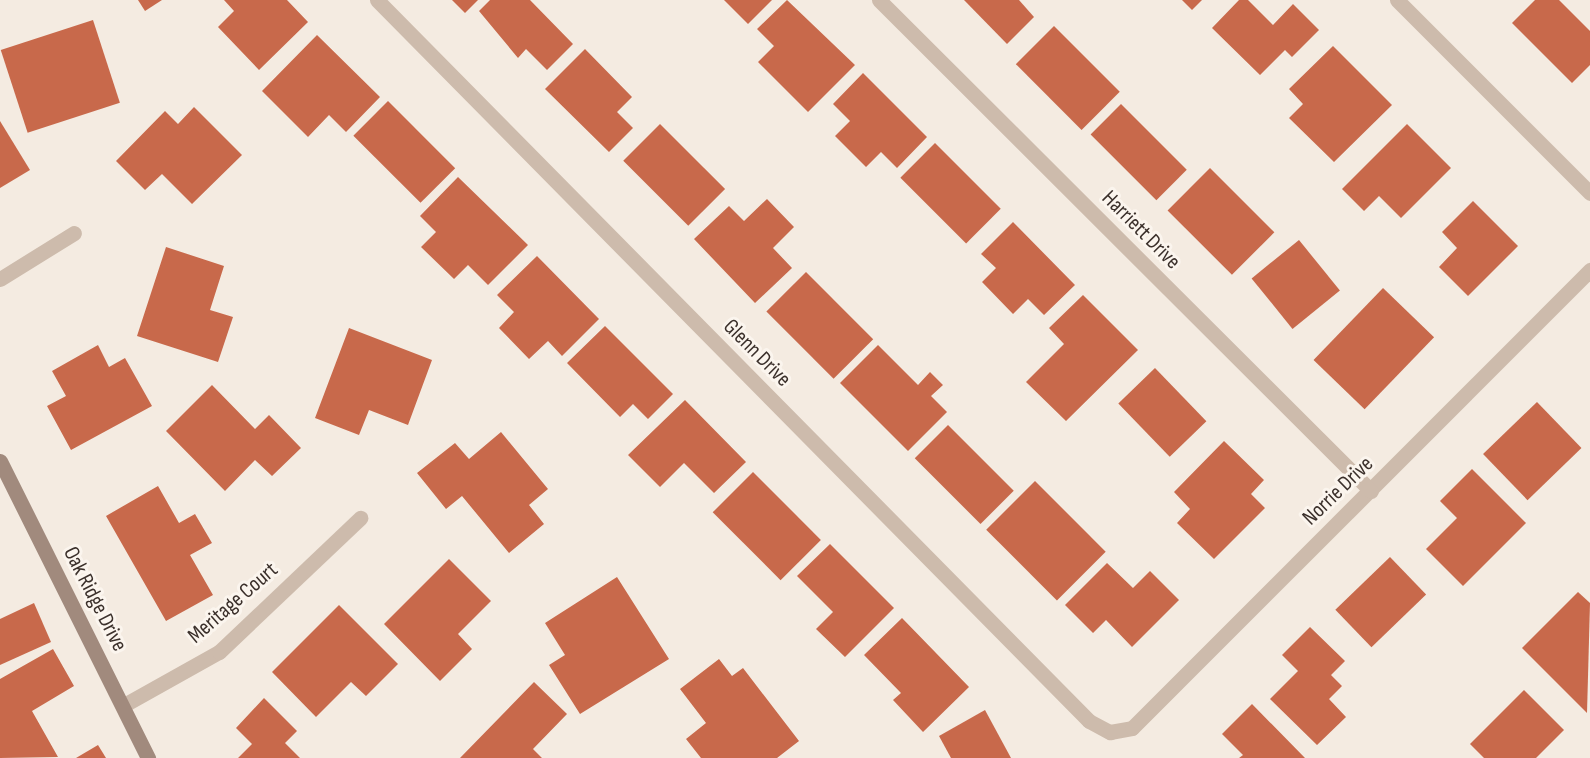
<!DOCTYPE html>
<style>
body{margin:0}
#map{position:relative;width:1590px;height:758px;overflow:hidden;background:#f4ebe1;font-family:"Sofia Sans Condensed",sans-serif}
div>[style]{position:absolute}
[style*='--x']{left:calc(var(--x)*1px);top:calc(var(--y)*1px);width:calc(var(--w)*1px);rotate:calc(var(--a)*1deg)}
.building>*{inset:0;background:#c8694b;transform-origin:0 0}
.street>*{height:15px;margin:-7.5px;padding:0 7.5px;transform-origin:7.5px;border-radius:7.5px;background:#cdbbac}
.secondary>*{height:15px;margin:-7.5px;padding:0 7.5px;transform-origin:7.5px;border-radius:7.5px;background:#a18a7d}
span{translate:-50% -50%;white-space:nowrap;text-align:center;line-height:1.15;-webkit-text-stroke:6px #fbf5ee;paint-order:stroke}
.street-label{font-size:22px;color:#3b302b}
</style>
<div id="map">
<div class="building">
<i style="clip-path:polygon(138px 0,162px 0,145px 11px)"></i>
<i style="clip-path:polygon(224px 0,287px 0,308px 22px,259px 70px,218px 27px,234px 11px)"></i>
<i style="clip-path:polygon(452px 0,478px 0,465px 13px)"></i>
<i style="clip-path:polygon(490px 0,530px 0,573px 44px,547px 70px,526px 49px,518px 58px,479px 11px)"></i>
<i style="clip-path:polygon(724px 0,772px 0,748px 24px)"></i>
<i style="clip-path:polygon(787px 0,855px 65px,808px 112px,758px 62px,774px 46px,757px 29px)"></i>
<i style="clip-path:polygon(964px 0,1019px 0,1034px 17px,1007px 44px)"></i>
<i style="clip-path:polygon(1182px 0,1202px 0,1192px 10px)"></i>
<i style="clip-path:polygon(1239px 0,1248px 0,1273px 25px,1293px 4px,1319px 30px,1292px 57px,1285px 50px,1260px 75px,1212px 28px)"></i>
<i style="clip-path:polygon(1535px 0,1559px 0,1590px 31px,1590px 65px,1572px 83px,1512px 23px)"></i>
<i style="left:93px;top:20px;width:87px;height:97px;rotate:72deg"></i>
<i style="left:1054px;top:26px;width:93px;height:54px;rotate:45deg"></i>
<i style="clip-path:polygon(317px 35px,380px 97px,346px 132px,329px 115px,308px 137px,262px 91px)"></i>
<i style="clip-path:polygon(1333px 46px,1392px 105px,1334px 162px,1289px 118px,1303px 104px,1289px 89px)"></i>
<i style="clip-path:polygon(585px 49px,632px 97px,617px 112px,633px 128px,609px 152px,545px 89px)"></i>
<i style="clip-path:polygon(863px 73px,927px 137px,897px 168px,881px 152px,866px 167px,835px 136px,850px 121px,833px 104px)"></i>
<i style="left:388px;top:101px;width:95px;height:49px;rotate:45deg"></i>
<i style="left:1121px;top:104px;width:93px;height:43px;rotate:45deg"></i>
<i style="clip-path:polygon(194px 107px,242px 155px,192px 204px,162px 174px,145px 190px,116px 161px,165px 111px,178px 124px)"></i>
<i style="clip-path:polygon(0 121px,30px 170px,0 188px)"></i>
<i style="left:660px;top:124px;width:92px;height:52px;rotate:45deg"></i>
<i style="clip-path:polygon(1407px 124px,1451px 168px,1401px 218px,1379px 196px,1364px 211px,1342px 189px)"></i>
<i style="left:935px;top:143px;width:93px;height:49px;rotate:45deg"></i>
<i style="left:1210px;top:168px;width:91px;height:60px;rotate:45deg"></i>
<i style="clip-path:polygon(458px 177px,528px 245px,488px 285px,468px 265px,454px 279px,421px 247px,436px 232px,420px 216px)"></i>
<i style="clip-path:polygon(767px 199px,794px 227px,773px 248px,792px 268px,755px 303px,694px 239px,729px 206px,744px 221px)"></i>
<i style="clip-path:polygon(1473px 201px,1518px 246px,1468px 296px,1439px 267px,1457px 248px,1442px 232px)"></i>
<i style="clip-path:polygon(1013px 222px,1075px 285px,1044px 315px,1028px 299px,1013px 314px,982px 282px,996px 268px,981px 254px)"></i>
<i style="left:1299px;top:240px;width:65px;height:61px;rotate:51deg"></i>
<i style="clip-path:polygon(166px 247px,224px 266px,210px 310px,233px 317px,218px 362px,137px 336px)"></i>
<i style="clip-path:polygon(537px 256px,599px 319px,562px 356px,548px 341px,529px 359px,499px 328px,514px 312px,497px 295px)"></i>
<i style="left:806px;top:272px;width:95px;height:56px;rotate:45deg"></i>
<i style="left:1383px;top:288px;width:71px;height:100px;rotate:44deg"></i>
<i style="clip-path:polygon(1083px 295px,1138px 350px,1066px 421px,1026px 382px,1064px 344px,1049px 328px)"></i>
<i style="clip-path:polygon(605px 326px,673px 394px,648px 419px,633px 404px,620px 417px,567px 363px)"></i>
<i style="clip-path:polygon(349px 328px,432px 360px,408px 425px,369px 410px,359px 435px,315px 418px)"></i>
<i style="clip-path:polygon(98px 345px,109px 367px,125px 358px,152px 406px,71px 450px,47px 406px,66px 396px,52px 371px)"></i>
<i style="clip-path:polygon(878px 345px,918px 385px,930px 372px,943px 385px,931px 396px,947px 412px,908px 451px,840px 383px)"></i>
<i style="left:1155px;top:368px;width:74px;height:51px;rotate:46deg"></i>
<i style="clip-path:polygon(212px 385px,255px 429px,269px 415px,301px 448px,272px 476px,255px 460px,225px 491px,166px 431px)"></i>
<i style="clip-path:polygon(685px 400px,746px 462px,714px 493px,684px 463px,660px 487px,628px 455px)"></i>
<i style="left:1537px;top:402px;width:64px;height:75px;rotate:46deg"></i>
<i style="left:948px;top:425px;width:93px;height:47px;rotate:45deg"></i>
<i style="clip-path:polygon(501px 432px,548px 489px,529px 505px,544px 524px,509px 553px,462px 496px,446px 509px,417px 473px,455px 443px,469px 459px)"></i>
<i style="clip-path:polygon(1224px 441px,1264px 480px,1251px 494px,1265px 508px,1214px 559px,1177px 523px,1190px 509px,1174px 492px)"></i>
<i style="clip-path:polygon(1472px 469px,1526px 523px,1463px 586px,1426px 549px,1457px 518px,1440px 501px)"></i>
<i style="left:753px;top:472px;width:96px;height:57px;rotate:45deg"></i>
<i style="left:1035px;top:481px;width:100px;height:69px;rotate:45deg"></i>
<i style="clip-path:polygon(158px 486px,179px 523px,195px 514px,212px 543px,190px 555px,213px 595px,166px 621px,106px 516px)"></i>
<i style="clip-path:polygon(830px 544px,894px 608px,845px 657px,816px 629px,833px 612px,797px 576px)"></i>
<i style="left:1390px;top:557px;width:52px;height:76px;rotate:46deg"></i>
<i style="clip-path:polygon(449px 559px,491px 601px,458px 634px,472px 649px,440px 681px,384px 624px)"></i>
<i style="clip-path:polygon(1107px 563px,1133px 588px,1150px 571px,1179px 600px,1132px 647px,1106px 620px,1093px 633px,1065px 605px)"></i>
<i style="clip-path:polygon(617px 577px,669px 659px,580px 714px,549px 665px,565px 655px,545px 623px)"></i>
<i style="clip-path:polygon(1578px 592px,1590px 603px,1587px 713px,1522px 648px)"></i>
<i style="clip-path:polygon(34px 603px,51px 642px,0 665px,0 619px)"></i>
<i style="clip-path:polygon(339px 605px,398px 664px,366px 696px,351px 682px,316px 717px,272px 672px)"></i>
<i style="clip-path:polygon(902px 618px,969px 687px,923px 732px,893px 700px,901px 693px,864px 655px)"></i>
<i style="clip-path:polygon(1310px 627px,1345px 661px,1331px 675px,1342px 686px,1329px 699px,1346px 717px,1317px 745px,1270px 699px,1298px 671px,1282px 655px)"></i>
<i style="clip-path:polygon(53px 649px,74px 686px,32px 711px,58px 757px,0 758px,0 679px)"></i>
<i style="clip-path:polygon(719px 659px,732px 676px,743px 668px,799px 741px,777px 758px,701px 758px,686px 739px,706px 723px,680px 689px)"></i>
<i style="clip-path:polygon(534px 682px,567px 714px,533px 749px,542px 758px,460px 758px)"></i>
<i style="clip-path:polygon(1524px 690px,1564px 730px,1536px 758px,1484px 758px,1470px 744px)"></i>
<i style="clip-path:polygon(264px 698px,297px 731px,285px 743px,300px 758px,238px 758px,252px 744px,236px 728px)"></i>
<i style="clip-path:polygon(1252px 704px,1305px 758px,1239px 758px,1243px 755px,1222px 734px)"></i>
<i style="clip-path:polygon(985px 710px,1011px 758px,951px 758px,939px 736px)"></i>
<i style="clip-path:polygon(98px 745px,106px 758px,76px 758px)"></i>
</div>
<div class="street">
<i style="--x:377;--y:0;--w:1013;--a:45.36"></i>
<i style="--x:1089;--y:721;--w:24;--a:28"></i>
<i style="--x:1110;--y:732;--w:22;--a:-10"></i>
<i style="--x:1132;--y:728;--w:648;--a:-45"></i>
<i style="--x:879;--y:0;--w:695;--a:44.94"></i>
<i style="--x:1397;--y:0;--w:273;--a:45"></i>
<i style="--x:0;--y:279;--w:87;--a:-31.9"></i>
<i style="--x:124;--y:705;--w:109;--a:-29.2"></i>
<i style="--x:219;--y:652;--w:195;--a:-43.5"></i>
</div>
<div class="secondary">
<i style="--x:0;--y:461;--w:332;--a:63.5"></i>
</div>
<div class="street-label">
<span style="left:1141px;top:230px;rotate:45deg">Harriett Drive</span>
<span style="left:757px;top:353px;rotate:45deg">Glenn Drive</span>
<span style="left:1338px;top:491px;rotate:-44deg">Norrie Drive</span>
<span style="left:95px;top:599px;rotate:63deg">Oak Ridge Drive</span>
<span style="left:233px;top:603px;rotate:-41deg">Meritage Court</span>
</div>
</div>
